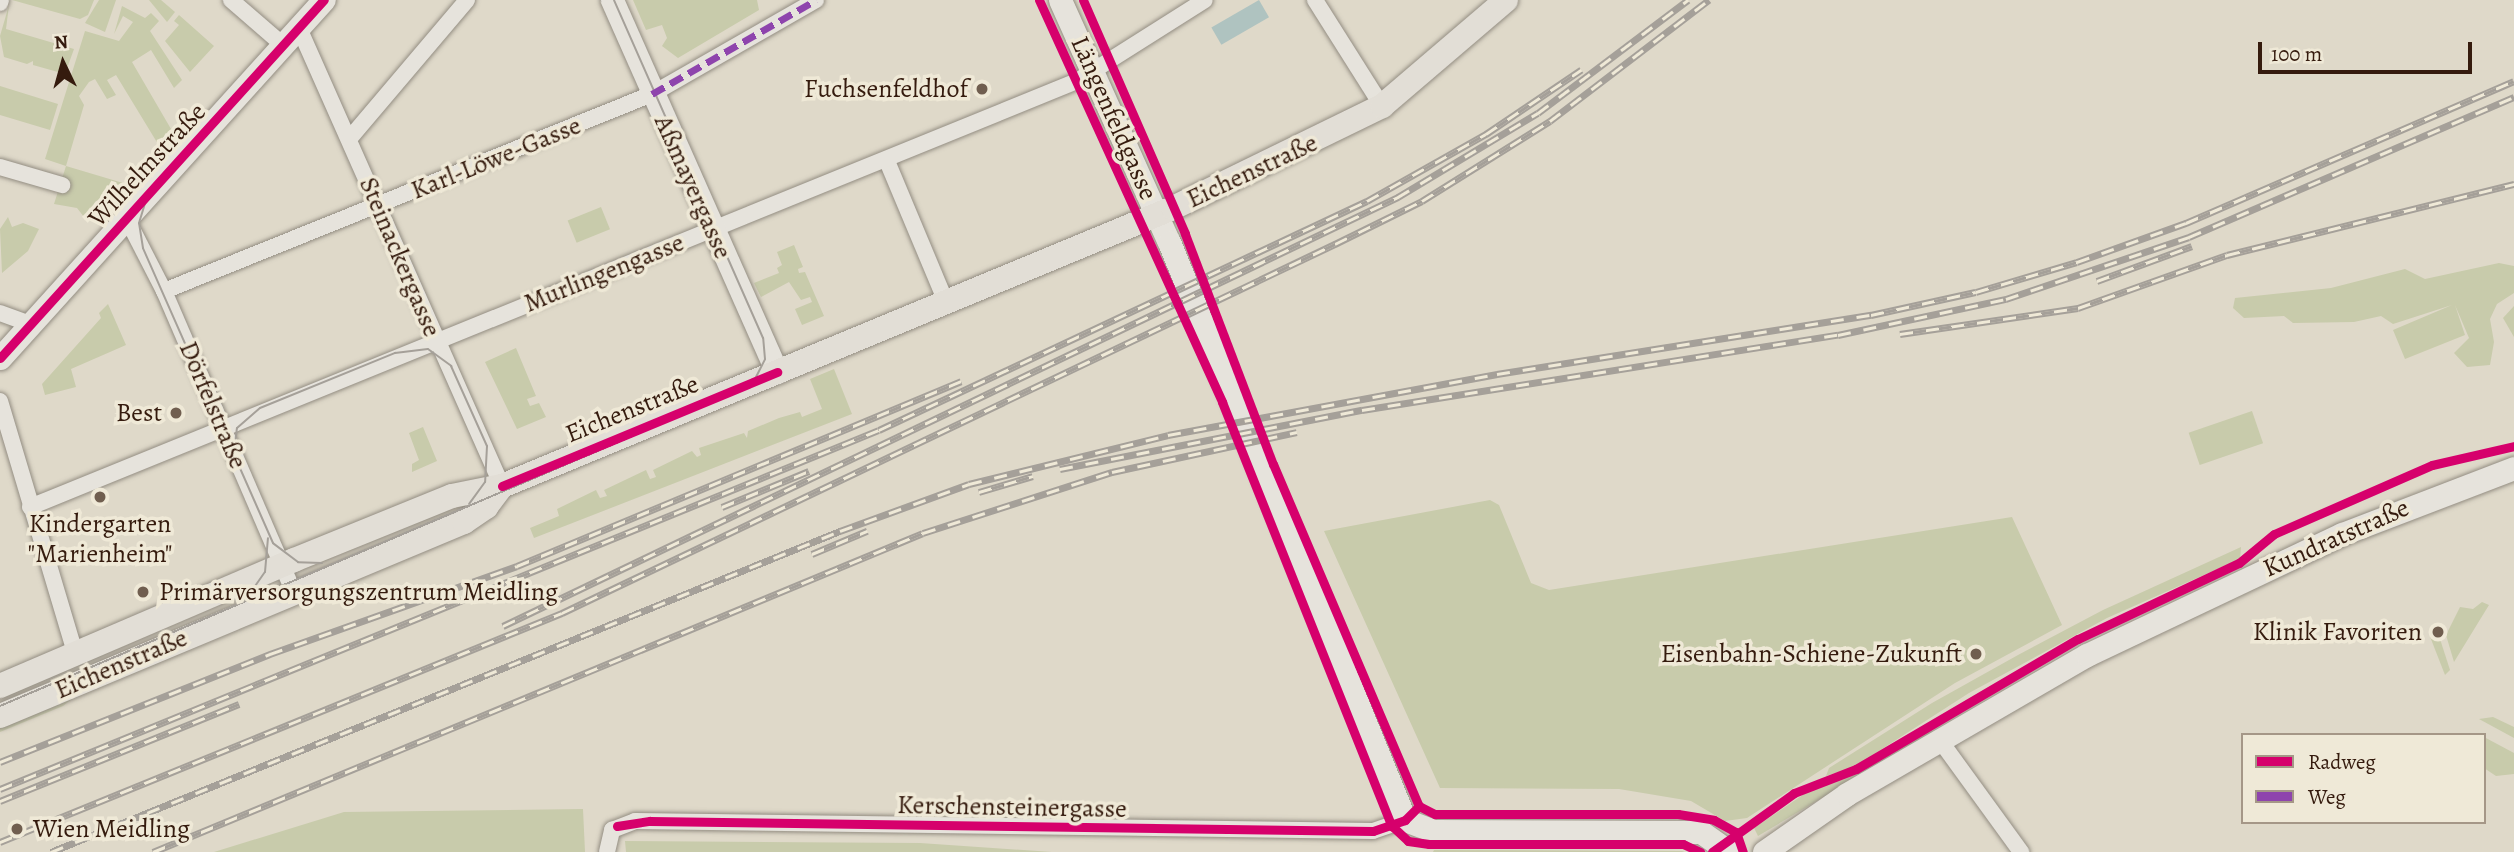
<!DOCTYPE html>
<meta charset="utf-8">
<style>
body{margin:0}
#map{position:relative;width:2514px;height:852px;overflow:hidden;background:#dfd9c9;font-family:Alegreya,serif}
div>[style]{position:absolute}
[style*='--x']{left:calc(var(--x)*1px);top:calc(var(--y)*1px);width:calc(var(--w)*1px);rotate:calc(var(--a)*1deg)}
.green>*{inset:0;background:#c8cbab;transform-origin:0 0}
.water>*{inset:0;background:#afc3c0;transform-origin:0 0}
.roads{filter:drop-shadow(0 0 2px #938d82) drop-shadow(0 0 2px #938d82)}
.street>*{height:16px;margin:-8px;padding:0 8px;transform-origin:8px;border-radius:8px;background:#e6e3dc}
.secondary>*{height:23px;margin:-11.5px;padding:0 11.5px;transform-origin:11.5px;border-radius:11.5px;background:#e6e3dc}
.primary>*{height:24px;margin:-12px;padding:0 12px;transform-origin:12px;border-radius:12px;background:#e2ded6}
.tram>*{height:2px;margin:-1px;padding:0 1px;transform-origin:1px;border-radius:1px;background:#a5a099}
.rail>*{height:7px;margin-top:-3.5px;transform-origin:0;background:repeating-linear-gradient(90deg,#efe9d7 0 13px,#a5a099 0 26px);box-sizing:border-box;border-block:2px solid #a5a099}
.quiet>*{height:7px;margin-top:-3.5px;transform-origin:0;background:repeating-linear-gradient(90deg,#8e44ad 0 14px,transparent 0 21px)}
.cycleway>*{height:9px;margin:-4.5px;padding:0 4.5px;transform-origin:4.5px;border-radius:4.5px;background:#d6006c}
.dots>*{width:19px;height:19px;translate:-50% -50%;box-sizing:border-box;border:4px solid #efe9d7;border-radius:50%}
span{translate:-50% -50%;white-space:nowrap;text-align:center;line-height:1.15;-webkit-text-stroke:7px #efe9d7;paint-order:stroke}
.poi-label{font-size:26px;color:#351b0e}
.right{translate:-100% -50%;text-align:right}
.left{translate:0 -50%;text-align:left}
.street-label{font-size:26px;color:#351b0e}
.legend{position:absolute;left:2241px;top:733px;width:245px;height:91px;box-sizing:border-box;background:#efe9d7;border:2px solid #a59787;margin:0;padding:9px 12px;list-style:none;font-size:21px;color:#351b0e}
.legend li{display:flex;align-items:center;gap:14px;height:35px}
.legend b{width:35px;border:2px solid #a59787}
.north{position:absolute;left:28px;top:28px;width:70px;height:70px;-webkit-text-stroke:5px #efe9d7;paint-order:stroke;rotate:355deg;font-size:19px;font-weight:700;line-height:28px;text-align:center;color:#351b0e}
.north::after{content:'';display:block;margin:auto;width:24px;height:32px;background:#351b0e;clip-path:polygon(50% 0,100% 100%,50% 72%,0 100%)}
.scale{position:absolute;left:2258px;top:42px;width:214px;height:32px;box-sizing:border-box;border:4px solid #351b0e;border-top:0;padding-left:9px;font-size:21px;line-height:24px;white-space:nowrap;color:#351b0e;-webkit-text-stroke:5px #efe9d7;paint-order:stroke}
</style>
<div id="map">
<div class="green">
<i style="clip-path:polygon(12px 0,94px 0,88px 15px,80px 19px)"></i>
<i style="clip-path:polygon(99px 0,116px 0,105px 32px,85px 23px)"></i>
<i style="clip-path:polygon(149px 0,161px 0,175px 12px,167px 22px)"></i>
<i style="clip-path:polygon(633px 0,757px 0,759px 10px,678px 58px,662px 46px,667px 38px,662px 25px,646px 30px)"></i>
<i style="clip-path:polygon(9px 5px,6px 29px,74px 49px,65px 74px,33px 65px,33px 61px,27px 64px,4px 57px,0 36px)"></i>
<i style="clip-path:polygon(122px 6px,145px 18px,151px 13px,159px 21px,150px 31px,182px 80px,174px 88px,151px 50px,132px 62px,171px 129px,158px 144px,116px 75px,107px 80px,116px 95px,107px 99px,95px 79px,89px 82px,79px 96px,84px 105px,66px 166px,123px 183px,88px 222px,77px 208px,54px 204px,66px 166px,45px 159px,85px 31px,119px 41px,133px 22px,123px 16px,114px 34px)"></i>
<i style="clip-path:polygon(179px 15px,214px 46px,190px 72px,165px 41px,179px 25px,174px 21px)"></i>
<i style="clip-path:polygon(0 86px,58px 104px,50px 130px,0 115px)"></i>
<i style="left:601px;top:207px;width:24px;height:36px;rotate:68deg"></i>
<i style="clip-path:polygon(8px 217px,12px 227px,23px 223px,39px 229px,28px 251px,2px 273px,0 229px)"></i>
<i style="clip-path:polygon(794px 245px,803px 267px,798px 269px,799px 273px,805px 272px,824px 316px,802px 325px,795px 309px,812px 302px,810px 297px,801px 300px,789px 282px,761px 297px,754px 283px,779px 273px,777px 268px,782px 265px,777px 252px)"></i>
<i style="clip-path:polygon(2499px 263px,2514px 266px,2514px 293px,2497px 304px,2490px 319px,2494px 342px,2490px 365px,2467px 367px,2454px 353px,2469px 338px,2455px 305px,2465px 335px,2405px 359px,2393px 330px,2452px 305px,2393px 324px,2381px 316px,2354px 322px,2293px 323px,2284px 316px,2244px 318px,2233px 308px,2235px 298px,2331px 288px,2405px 269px,2425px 279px)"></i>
<i style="clip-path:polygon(108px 304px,126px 345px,71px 369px,76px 387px,45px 395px,42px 384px,101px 318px,99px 313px)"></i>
<i style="clip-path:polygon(2514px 306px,2514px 337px,2503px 318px)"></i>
<i style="clip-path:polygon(516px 348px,536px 396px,527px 399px,530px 406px,539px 403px,546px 417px,517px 429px,485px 362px)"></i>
<i style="clip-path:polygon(834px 369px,852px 414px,534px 538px,530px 528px,559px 516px,557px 509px,596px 490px,600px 498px,607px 496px,604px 490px,646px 470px,650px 479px,656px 477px,653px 470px,692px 451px,697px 457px,701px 455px,699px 448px,744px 433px,747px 438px,748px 431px,779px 418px,800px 412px,802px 417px,822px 409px,810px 379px)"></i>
<i style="left:2252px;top:411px;width:34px;height:67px;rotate:71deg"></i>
<i style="clip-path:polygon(423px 427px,437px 461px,412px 472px,412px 464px,419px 460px,409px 433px)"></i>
<i style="clip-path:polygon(1490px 500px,1499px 505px,1531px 583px,1549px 590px,2012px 517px,2062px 625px,1955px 683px,1747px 818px,1725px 821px,1691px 801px,1619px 789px,1440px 788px,1324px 531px)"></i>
<i style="clip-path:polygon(2241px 547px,2240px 559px,2107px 618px,1969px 693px,1854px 767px,1826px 776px,1829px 768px,1932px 703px,2018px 655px,2103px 610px)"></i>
<i style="clip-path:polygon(2482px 602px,2489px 605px,2454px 662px,2446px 635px,2460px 607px,2473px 609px)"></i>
<i style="clip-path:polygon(2429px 634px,2440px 639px,2450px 670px,2445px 675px)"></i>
<i style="clip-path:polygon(73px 698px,63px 706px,0 732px,0 725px)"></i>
<i style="clip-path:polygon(2493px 717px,2514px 727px,2514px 738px,2479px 719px)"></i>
<i style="clip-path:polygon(1929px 727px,1933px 732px,1758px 836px,1754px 828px,1816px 786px,1857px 772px)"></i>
<i style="clip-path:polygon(2484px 737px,2514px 753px,2514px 774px,2496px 776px,2484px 768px)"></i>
<i style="clip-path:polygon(583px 809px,585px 852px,214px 852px,344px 812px)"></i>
<i style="clip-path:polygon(625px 841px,920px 843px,1052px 852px,626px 852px)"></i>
<i style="clip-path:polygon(1434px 850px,1682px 851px,1685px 852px,1433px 852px)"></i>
</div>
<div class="water">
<i style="left:1259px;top:0;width:20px;height:55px;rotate:60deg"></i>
</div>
<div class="roads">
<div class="street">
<i style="--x:231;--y:0;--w:69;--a:40.9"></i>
<i style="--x:1315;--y:0;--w:125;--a:57.7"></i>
<i style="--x:0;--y:3;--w:3;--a:-72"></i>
<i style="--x:299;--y:28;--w:501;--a:66.1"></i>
<i style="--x:350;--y:138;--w:181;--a:-49.7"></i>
<i style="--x:887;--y:161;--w:153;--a:67.3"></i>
<i style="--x:0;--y:167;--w:65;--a:16.2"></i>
<i style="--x:127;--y:219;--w:81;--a:62.8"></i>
<i style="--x:164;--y:291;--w:329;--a:66.7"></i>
<i style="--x:164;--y:291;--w:526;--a:-21.98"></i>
<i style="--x:652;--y:94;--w:189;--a:-29.8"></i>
<i style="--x:0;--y:313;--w:30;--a:20"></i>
<i style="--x:0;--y:401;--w:262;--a:73.4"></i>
<i style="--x:30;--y:507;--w:1130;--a:-22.14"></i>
<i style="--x:1077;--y:81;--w:151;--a:-32.3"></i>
<i style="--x:1939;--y:739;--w:140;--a:54"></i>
<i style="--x:607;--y:852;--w:23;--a:-77"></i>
<i style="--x:612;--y:830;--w:25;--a:-21"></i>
<i style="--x:635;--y:821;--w:738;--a:0.78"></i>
<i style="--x:1373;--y:831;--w:34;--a:-19"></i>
</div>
<div class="secondary">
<i style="--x:612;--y:0;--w:407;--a:66.1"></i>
<i style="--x:1060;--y:0;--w:265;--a:65.8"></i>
<i style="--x:1169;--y:242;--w:624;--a:67.79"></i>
<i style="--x:1405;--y:820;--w:31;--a:21"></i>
<i style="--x:1434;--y:831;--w:267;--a:0.2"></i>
<i style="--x:1701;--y:832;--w:35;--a:35"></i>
<i style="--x:0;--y:358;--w:483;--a:-47.9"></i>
<i style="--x:1764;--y:852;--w:101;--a:-34.9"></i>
<i style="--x:1847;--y:794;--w:277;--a:-30.1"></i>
<i style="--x:2087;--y:655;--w:282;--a:-25.4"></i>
<i style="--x:2342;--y:534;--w:184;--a:-21"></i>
</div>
<div class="primary">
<i style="--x:0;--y:686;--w:320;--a:-23.2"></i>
<i style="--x:294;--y:560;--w:170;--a:-22.1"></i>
<i style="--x:452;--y:496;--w:51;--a:-11.3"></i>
<i style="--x:502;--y:486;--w:726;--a:-22.5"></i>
<i style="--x:1173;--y:208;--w:233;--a:-26"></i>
<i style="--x:1382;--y:106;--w:163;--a:-40.5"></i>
<i style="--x:0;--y:716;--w:503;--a:-22.69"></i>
<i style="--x:464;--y:522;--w:27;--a:-34"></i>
<i style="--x:486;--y:507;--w:26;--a:-53"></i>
</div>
</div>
<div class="tram">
<i style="--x:234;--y:452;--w:24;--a:-83"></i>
<i style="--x:237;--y:428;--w:30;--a:-41"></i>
<i style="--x:260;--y:408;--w:146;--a:-22.2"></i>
<i style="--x:395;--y:353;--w:33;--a:-7"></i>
<i style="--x:428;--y:349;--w:29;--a:36"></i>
<i style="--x:451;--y:366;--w:88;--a:65.8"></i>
<i style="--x:487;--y:446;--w:36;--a:93"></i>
<i style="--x:485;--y:482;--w:27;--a:126"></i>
<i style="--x:322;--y:563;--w:24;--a:-178"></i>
<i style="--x:298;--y:562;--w:31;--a:-143"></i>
<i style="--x:273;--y:543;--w:322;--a:-113.8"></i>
<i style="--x:143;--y:248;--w:25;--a:-99"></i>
<i style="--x:139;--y:223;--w:24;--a:-73"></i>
<i style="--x:146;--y:200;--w:268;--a:-48.3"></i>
<i style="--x:238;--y:598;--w:17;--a:-31"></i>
<i style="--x:253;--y:589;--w:21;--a:-55"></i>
<i style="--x:265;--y:572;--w:34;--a:-85"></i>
<i style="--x:0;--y:706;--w:795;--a:-23.11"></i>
<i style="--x:731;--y:394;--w:28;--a:-32"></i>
<i style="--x:755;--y:379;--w:22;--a:-63"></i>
<i style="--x:765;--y:359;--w:21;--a:-95"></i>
<i style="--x:763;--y:338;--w:369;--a:-113.8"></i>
</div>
<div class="rail">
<i style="--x:2097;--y:281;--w:101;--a:-20.2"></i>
<i style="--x:1900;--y:334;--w:180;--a:-8.3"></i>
<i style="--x:2078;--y:308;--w:158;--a:-19.6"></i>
<i style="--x:2227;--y:255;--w:296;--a:-13.9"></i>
<i style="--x:1060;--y:469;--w:308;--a:-11.1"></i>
<i style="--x:1362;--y:410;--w:482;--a:-9"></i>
<i style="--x:1838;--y:335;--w:172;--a:-12.1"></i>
<i style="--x:2006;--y:299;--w:193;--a:-18.7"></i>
<i style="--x:2189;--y:237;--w:354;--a:-23.3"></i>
<i style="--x:979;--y:492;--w:56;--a:-16.5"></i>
<i style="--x:722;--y:507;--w:94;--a:-22.5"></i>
<i style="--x:812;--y:554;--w:60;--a:-22.7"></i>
<i style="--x:503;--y:626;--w:993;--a:-25.61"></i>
<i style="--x:1398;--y:197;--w:163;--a:-31"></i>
<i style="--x:1538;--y:113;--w:188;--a:-37"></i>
<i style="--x:0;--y:762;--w:291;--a:-21.8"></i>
<i style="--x:270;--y:654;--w:262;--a:-19.6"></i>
<i style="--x:517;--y:566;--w:481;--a:-22.6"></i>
<i style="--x:0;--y:789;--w:949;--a:-22.22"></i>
<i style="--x:879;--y:430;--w:539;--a:-25.14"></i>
<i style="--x:1367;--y:201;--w:137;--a:-29.4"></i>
<i style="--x:1486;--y:134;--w:115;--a:-34"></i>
<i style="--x:0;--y:801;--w:258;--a:-22.1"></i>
<i style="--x:0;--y:842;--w:607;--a:-22.17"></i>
<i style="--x:562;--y:613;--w:857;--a:-25.52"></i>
<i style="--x:1335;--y:244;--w:97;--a:-26.3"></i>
<i style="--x:1422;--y:201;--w:151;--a:-32"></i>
<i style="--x:1550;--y:121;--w:200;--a:-37.3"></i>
<i style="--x:51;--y:852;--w:852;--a:-22.14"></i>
<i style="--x:840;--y:531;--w:137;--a:-20"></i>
<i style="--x:969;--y:484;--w:205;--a:-13.8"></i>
<i style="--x:1168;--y:435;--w:335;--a:-10.5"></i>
<i style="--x:1497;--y:374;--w:379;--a:-9"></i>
<i style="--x:1871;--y:315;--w:107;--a:-12.4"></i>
<i style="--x:1976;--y:292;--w:105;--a:-16.5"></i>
<i style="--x:2077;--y:262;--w:116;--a:-19.7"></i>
<i style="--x:2186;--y:223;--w:357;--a:-23.4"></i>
<i style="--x:153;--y:852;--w:833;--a:-22.5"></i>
<i style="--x:923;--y:533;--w:199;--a:-17.9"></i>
<i style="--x:1112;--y:472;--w:189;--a:-12.2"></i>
</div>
<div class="quiet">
<i style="--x:652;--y:94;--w:189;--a:-29.8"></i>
</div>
<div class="cycleway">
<i style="--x:1039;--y:0;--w:442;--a:65.5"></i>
<i style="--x:1222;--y:402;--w:457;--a:68.2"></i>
<i style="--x:1392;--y:826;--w:22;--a:43"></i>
<i style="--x:1408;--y:841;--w:21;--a:8"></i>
<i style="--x:1429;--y:844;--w:254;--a:0"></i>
<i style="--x:1683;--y:844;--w:19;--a:25"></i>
<i style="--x:1083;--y:0;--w:255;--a:66.4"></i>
<i style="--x:1185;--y:234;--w:246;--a:69.1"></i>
<i style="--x:1273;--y:464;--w:372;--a:66.9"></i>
<i style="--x:1419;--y:806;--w:18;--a:27"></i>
<i style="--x:1435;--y:814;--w:243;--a:0"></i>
<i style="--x:1678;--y:814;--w:36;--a:9"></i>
<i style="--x:1714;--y:820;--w:25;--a:29"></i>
<i style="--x:1736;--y:832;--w:21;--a:71"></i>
<i style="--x:0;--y:358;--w:483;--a:-47.9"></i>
<i style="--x:502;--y:486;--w:298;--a:-22.5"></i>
<i style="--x:617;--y:826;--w:33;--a:-9"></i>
<i style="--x:650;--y:821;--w:723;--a:0.79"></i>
<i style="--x:1373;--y:831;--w:34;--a:-19"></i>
<i style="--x:1405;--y:820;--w:20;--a:-45"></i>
<i style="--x:1712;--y:852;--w:101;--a:-35.7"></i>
<i style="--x:1794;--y:793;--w:66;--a:-21.2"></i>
<i style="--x:1856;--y:769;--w:257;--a:-30.4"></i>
<i style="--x:2078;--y:639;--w:178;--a:-25.3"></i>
<i style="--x:2239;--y:563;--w:45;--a:-39.6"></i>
<i style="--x:2274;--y:534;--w:172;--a:-23.6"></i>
<i style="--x:2432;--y:465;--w:84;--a:-13"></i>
</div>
<div class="dots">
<i style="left:982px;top:89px;background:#705e4f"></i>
<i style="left:176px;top:413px;background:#705e4f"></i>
<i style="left:100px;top:497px;background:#705e4f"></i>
<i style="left:143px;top:592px;background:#705e4f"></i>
<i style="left:2438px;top:632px;background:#705e4f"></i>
<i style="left:1976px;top:654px;background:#705e4f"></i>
<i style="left:17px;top:829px;background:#705e4f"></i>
</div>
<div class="poi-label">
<span class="right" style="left:968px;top:89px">Fuchsenfeldhof</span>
<span class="right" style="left:162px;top:413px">Best</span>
<span style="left:100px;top:539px">Kindergarten<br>"Marienheim"</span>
<span class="left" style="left:159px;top:592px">Primärversorgungszentrum Meidling</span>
<span class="right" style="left:2422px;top:632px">Klinik Favoriten</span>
<span class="right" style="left:1962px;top:654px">Eisenbahn-Schiene-Zukunft</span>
<span class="left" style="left:33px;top:829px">Wien Meidling</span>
</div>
<div class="street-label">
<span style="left:1114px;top:118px;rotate:66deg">Längenfeldgasse</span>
<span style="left:496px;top:158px;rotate:-22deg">Karl-Löwe-Gasse</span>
<span style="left:147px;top:165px;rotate:-47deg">Wilhelmstraße</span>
<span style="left:1252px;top:171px;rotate:-25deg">Eichenstraße</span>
<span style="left:693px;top:187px;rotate:66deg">Aßmayergasse</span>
<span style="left:400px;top:257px;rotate:67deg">Steinackergasse</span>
<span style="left:604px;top:273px;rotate:-22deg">Murlingengasse</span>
<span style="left:213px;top:405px;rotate:67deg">Dörfelstraße</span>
<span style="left:632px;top:409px;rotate:-22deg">Eichenstraße</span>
<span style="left:2336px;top:538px;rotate:-24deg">Kundratstraße</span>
<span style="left:121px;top:664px;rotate:-23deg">Eichenstraße</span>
<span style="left:1012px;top:807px;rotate:1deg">Kerschensteinergasse</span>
</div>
<ul class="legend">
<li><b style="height:9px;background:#d6006c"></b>Radweg</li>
<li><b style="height:9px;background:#8e44ad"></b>Weg</li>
</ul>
<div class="north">N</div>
<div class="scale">100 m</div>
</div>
